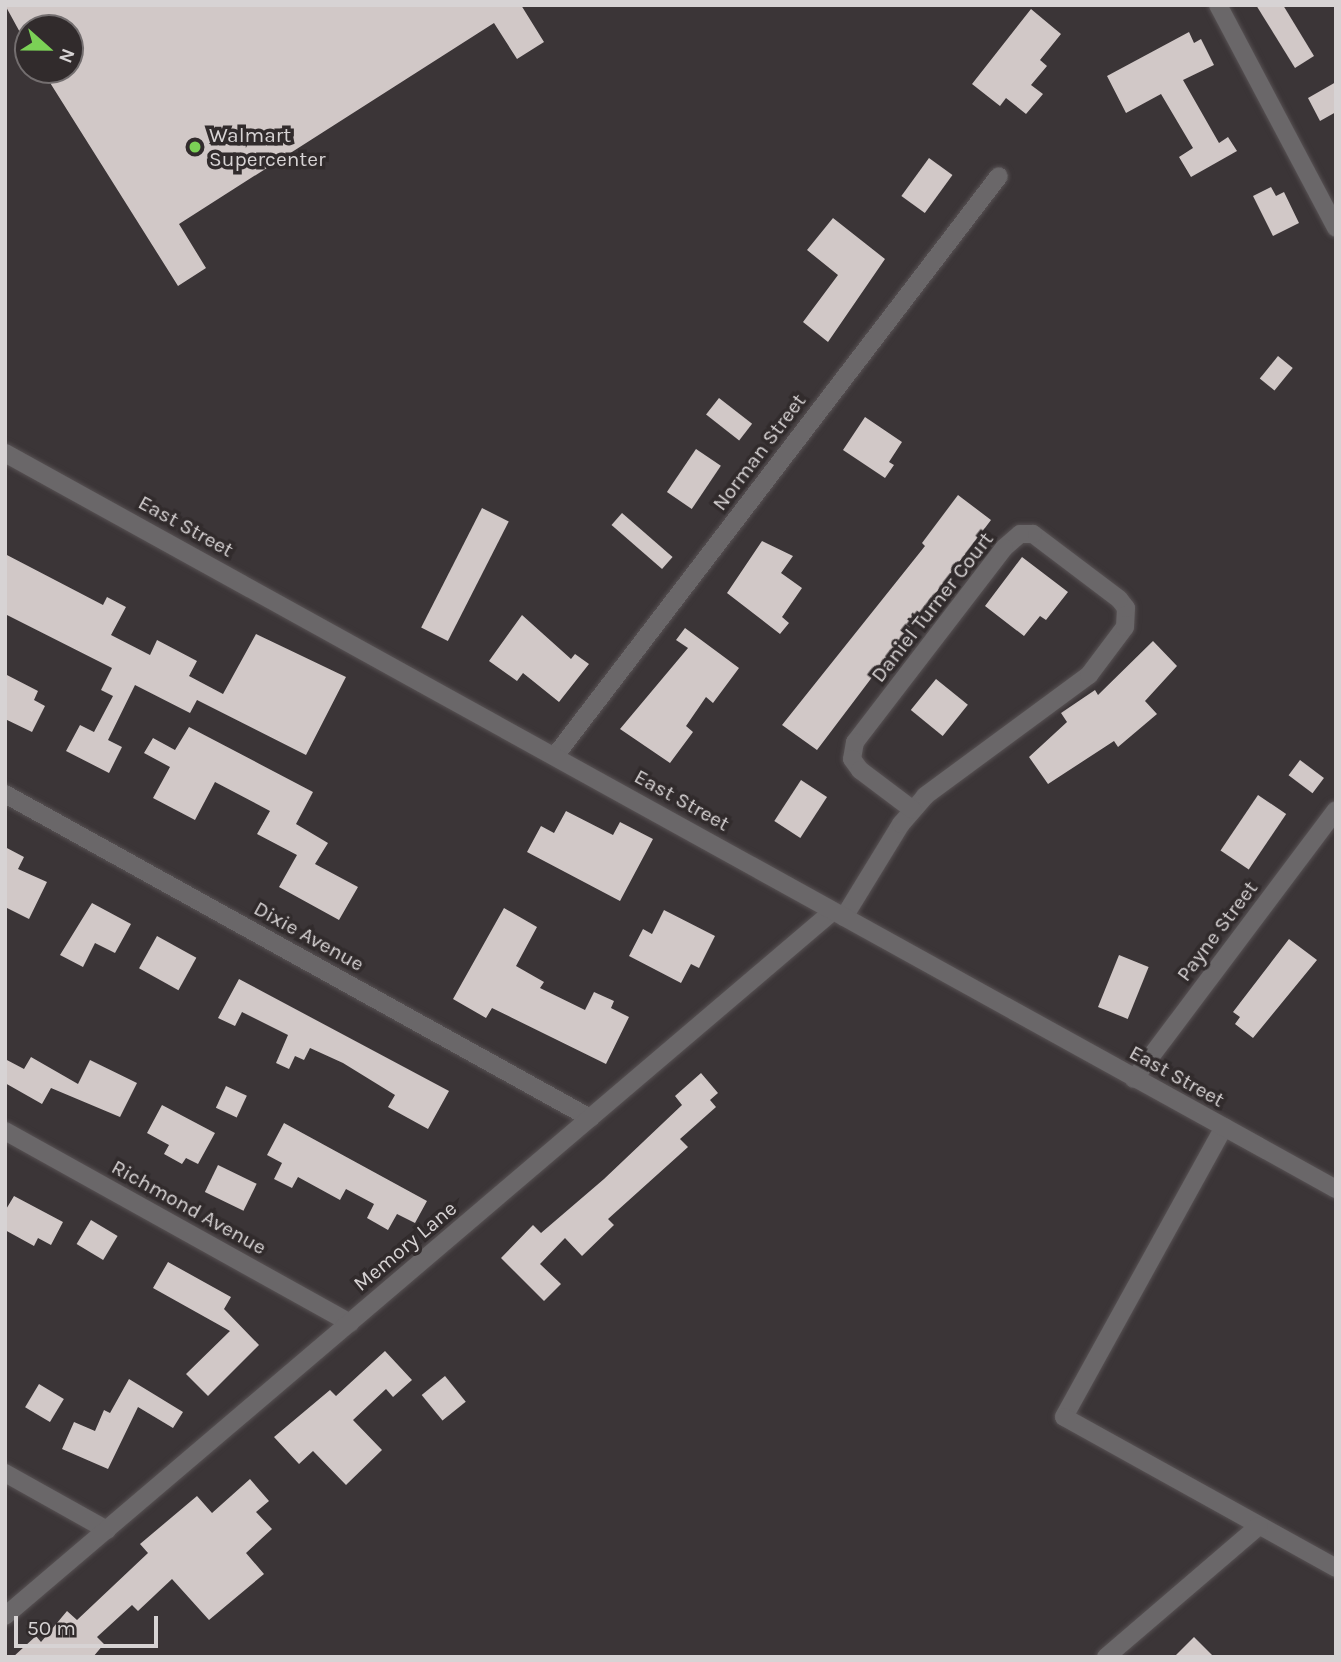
<!DOCTYPE html>
<style>
body{margin:0}
#map{position:relative;width:1341px;height:1662px;overflow:hidden;background:#3b3537;font-family:Karla,sans-serif}
div>[style]{position:absolute}
[style*='--x']{left:calc(var(--x)*1px);top:calc(var(--y)*1px);width:calc(var(--w)*1px);rotate:calc(var(--a)*1deg)}
.building>*{inset:0;background:#d1c8c7;transform-origin:0 0}
.roads{filter:drop-shadow(0 0 2px #575153) drop-shadow(0 0 2px #575153)}
.minor>*{height:18px;margin:-9px;padding:0 9px;transform-origin:9px;border-radius:9px;background:#6a6769}
.tertiary>*{height:18px;margin:-9px;padding:0 9px;transform-origin:9px;border-radius:9px;background:#6a6769}
.dots>*{width:19px;height:19px;translate:-50% -50%;box-sizing:border-box;border:4px solid #312b2c;border-radius:50%}
span{translate:-50% -50%;white-space:nowrap;text-align:center;line-height:1.15;-webkit-text-stroke:7px #312b2c;paint-order:stroke}
.poi-label{font-size:21px;color:#d7d3d4}
.left{translate:0 -50%;text-align:left}
.street-label{font-size:21px;color:#d7d3d4}
.frame{position:absolute;inset:0;border:7px solid #d7d3d4;pointer-events:none}
.north{position:absolute;left:14px;top:14px;width:70px;height:70px;box-sizing:border-box;background:#312b2c;border:2px solid #736e6f;border-radius:50%;rotate:111deg;font-size:19px;font-weight:700;line-height:28px;text-align:center;color:#d7d3d4}
.north::after{content:'';display:block;margin:auto;width:24px;height:32px;background:#7bd156;clip-path:polygon(50% 0,100% 100%,50% 72%,0 100%)}
.scale{position:absolute;left:14px;top:1616px;width:144px;height:32px;box-sizing:border-box;border:4px solid #d7d3d4;border-top:0;padding-left:9px;font-size:21px;line-height:24px;white-space:nowrap;color:#d7d3d4;-webkit-text-stroke:5px #312b2c;paint-order:stroke}
</style>
<div id="map">
<div class="building">
<i style="clip-path:polygon(5px 5px,521px 5px,544px 42px,517px 59px,494px 23px,179px 224px,206px 268px,178px 286px,42px 70px,70px 70px,70px 28px,28px 28px,28px 47px)"></i>
<i style="clip-path:polygon(1256px 5px,1283px 5px,1314px 56px,1295px 68px)"></i>
<i style="clip-path:polygon(1031px 9px,1061px 34px,1040px 60px,1047px 66px,1031px 85px,1043px 94px,1026px 114px,1006px 98px,1000px 106px,972px 84px)"></i>
<i style="clip-path:polygon(1189px 32px,1194px 43px,1201px 39px,1214px 65px,1183px 80px,1219px 143px,1228px 137px,1237px 151px,1191px 177px,1179px 157px,1193px 148px,1161px 94px,1126px 113px,1107px 76px)"></i>
<i style="clip-path:polygon(1336px 82px,1336px 112px,1320px 121px,1308px 98px)"></i>
<i style="left:929px;top:158px;width:29px;height:47px;rotate:36deg"></i>
<i style="clip-path:polygon(1271px 187px,1276px 196px,1284px 192px,1299px 223px,1273px 236px,1253px 196px)"></i>
<i style="clip-path:polygon(833px 218px,885px 259px,828px 342px,803px 322px,838px 275px,807px 250px)"></i>
<i style="left:1278px;top:356px;width:19px;height:29px;rotate:39deg"></i>
<i style="left:719px;top:398px;width:42px;height:21px;rotate:38deg"></i>
<i style="clip-path:polygon(865px 417px,902px 442px,889px 462px,894px 465px,885px 478px,843px 450px)"></i>
<i style="left:696px;top:449px;width:30px;height:52px;rotate:34deg"></i>
<i style="clip-path:polygon(958px 495px,991px 520px,817px 750px,782px 725px,925px 546px,922px 543px)"></i>
<i style="left:482px;top:508px;width:30px;height:134px;rotate:27deg"></i>
<i style="left:622px;top:513px;width:67px;height:16px;rotate:41deg"></i>
<i style="clip-path:polygon(762px 541px,793px 556px,781px 573px,802px 588px,782px 617px,789px 623px,780px 634px,727px 593px)"></i>
<i style="clip-path:polygon(5px 554px,103px 605px,107px 597px,126px 607px,111px 635px,150px 655px,157px 640px,197px 661px,189px 676px,223px 694px,256px 634px,346px 677px,306px 755px,197px 700px,190px 713px,135px 685px,108px 740px,122px 747px,109px 773px,66px 751px,80px 725px,94px 732px,113px 696px,101px 690px,112px 668px,5px 614px)"></i>
<i style="clip-path:polygon(1022px 557px,1068px 592px,1046px 620px,1040px 616px,1024px 636px,985px 606px)"></i>
<i style="clip-path:polygon(522px 615px,571px 659px,575px 654px,589px 664px,559px 702px,523px 673px,517px 681px,489px 661px)"></i>
<i style="clip-path:polygon(685px 628px,739px 668px,713px 703px,706px 697px,686px 726px,693px 732px,670px 763px,620px 729px,688px 648px,676px 640px)"></i>
<i style="clip-path:polygon(1153px 641px,1177px 666px,1145px 701px,1157px 714px,1118px 747px,1114px 741px,1048px 784px,1029px 757px,1067px 722px,1061px 713px,1095px 690px,1098px 695px)"></i>
<i style="clip-path:polygon(5px 674px,38px 691px,34px 700px,45px 706px,32px 732px,5px 719px)"></i>
<i style="left:936px;top:679px;width:41px;height:40px;rotate:39deg"></i>
<i style="clip-path:polygon(189px 727px,313px 792px,296px 824px,328px 843px,315px 864px,358px 887px,339px 920px,279px 887px,297px 855px,257px 834px,270px 811px,215px 782px,195px 820px,153px 798px,170px 767px,144px 753px,153px 738px,175px 750px)"></i>
<i style="left:1300px;top:760px;width:30px;height:19px;rotate:37deg"></i>
<i style="left:801px;top:780px;width:31px;height:49px;rotate:33deg"></i>
<i style="left:1258px;top:795px;width:34px;height:67px;rotate:34deg"></i>
<i style="clip-path:polygon(566px 811px,613px 835px,620px 822px,653px 839px,620px 901px,527px 852px,541px 826px,554px 833px)"></i>
<i style="clip-path:polygon(5px 847px,24px 857px,18px 869px,47px 882px,29px 919px,5px 907px)"></i>
<i style="clip-path:polygon(92px 903px,131px 924px,115px 953px,95px 943px,83px 967px,60px 955px)"></i>
<i style="clip-path:polygon(504px 908px,537px 927px,516px 966px,544px 982px,540px 988px,585px 1010px,594px 992px,614px 1001px,611px 1008px,629px 1017px,606px 1064px,492px 1008px,486px 1018px,453px 999px)"></i>
<i style="clip-path:polygon(664px 910px,715px 936px,699px 968px,691px 964px,681px 983px,629px 956px,643px 929px,652px 934px)"></i>
<i style="left:157px;top:936px;width:45px;height:37px;rotate:29deg"></i>
<i style="clip-path:polygon(1289px 939px,1317px 960px,1253px 1038px,1235px 1024px,1240px 1017px,1233px 1012px)"></i>
<i style="left:1119px;top:955px;width:32px;height:56px;rotate:22deg"></i>
<i style="clip-path:polygon(239px 979px,449px 1091px,428px 1129px,388px 1107px,395px 1095px,343px 1063px,310px 1048px,304px 1060px,295px 1056px,289px 1069px,276px 1063px,288px 1035px,242px 1012px,235px 1026px,218px 1018px)"></i>
<i style="clip-path:polygon(31px 1057px,78px 1084px,90px 1060px,137px 1083px,120px 1117px,51px 1088px,42px 1104px,5px 1083px,5px 1059px,24px 1069px)"></i>
<i style="clip-path:polygon(701px 1073px,718px 1093px,710px 1100px,716px 1107px,680px 1139px,688px 1147px,608px 1219px,614px 1225px,582px 1256px,565px 1238px,540px 1264px,561px 1284px,544px 1301px,501px 1258px,533px 1225px,541px 1233px,604px 1179px,682px 1105px,675px 1096px)"></i>
<i style="left:226px;top:1086px;width:23px;height:24px;rotate:25deg"></i>
<i style="clip-path:polygon(162px 1105px,215px 1133px,198px 1164px,186px 1158px,182px 1164px,164px 1154px,169px 1145px,147px 1133px)"></i>
<i style="clip-path:polygon(284px 1123px,427px 1201px,415px 1223px,397px 1214px,388px 1230px,367px 1218px,374px 1204px,346px 1189px,340px 1200px,298px 1177px,292px 1188px,274px 1179px,282px 1163px,267px 1155px)"></i>
<i style="left:218px;top:1165px;width:43px;height:30px;rotate:26deg"></i>
<i style="clip-path:polygon(14px 1196px,63px 1222px,51px 1245px,38px 1238px,34px 1246px,5px 1230px,5px 1211px)"></i>
<i style="left:91px;top:1220px;width:31px;height:28px;rotate:31deg"></i>
<i style="clip-path:polygon(168px 1262px,231px 1297px,224px 1309px,259px 1345px,208px 1396px,186px 1374px,230px 1331px,153px 1288px)"></i>
<i style="clip-path:polygon(385px 1351px,412px 1380px,393px 1397px,386px 1389px,353px 1420px,382px 1450px,346px 1485px,313px 1451px,299px 1464px,274px 1437px,330px 1390px,336px 1396px)"></i>
<i style="left:445px;top:1376px;width:33px;height:30px;rotate:51deg"></i>
<i style="clip-path:polygon(129px 1379px,183px 1412px,173px 1428px,138px 1407px,108px 1469px,62px 1449px,74px 1422px,95px 1431px,104px 1410px,110px 1413px)"></i>
<i style="left:39px;top:1384px;width:29px;height:27px;rotate:31deg"></i>
<i style="clip-path:polygon(250px 1479px,269px 1501px,256px 1512px,272px 1529px,246px 1553px,264px 1574px,209px 1620px,172px 1579px,138px 1611px,132px 1605px,97px 1637px,104px 1644px,93px 1657px,13px 1657px,36px 1636px,41px 1642px,67px 1611px,77px 1620px,148px 1553px,140px 1544px,197px 1496px,212px 1513px)"></i>
<i style="clip-path:polygon(1194px 1637px,1214px 1657px,1174px 1657px)"></i>
</div>
<div class="roads">
<div class="minor">
<i style="--x:1218;--y:5;--w:252;--a:62.1"></i>
<i style="--x:555;--y:756;--w:730;--a:-52.57"></i>
<i style="--x:5;--y:794;--w:669;--a:28.98"></i>
<i style="--x:844;--y:917;--w:109;--a:-58.5"></i>
<i style="--x:901;--y:824;--w:37;--a:-49"></i>
<i style="--x:925;--y:796;--w:204;--a:-36.4"></i>
<i style="--x:1089;--y:675;--w:60;--a:-53.1"></i>
<i style="--x:1125;--y:627;--w:19;--a:-87"></i>
<i style="--x:1126;--y:608;--w:11;--a:-128"></i>
<i style="--x:1119;--y:599;--w:108;--a:-142.9"></i>
<i style="--x:1033;--y:534;--w:13;--a:180"></i>
<i style="--x:1020;--y:534;--w:21;--a:139"></i>
<i style="--x:1004;--y:548;--w:245;--a:127.5"></i>
<i style="--x:855;--y:742;--w:17;--a:100"></i>
<i style="--x:852;--y:759;--w:14;--a:54"></i>
<i style="--x:860;--y:770;--w:66;--a:37"></i>
<i style="--x:1134;--y:1079;--w:336;--a:-53.1"></i>
<i style="--x:1224;--y:1127;--w:331;--a:118.9"></i>
<i style="--x:1064;--y:1417;--w:311;--a:29"></i>
<i style="--x:5;--y:1131;--w:395;--a:29.1"></i>
<i style="--x:5;--y:1473;--w:117;--a:29.2"></i>
<i style="--x:5;--y:1616;--w:1087;--a:-40.41"></i>
<i style="--x:1106;--y:1657;--w:201;--a:-40.6"></i>
</div>
<div class="tertiary">
<i style="--x:5;--y:453;--w:1521;--a:28.94"></i>
</div>
</div>
<div class="dots">
<i style="left:195px;top:147px;background:#7bd156"></i>
</div>
<div class="poi-label">
<span class="left" style="left:209px;top:147px">Walmart<br>Supercenter</span>
</div>
<div class="street-label">
<span style="left:759px;top:452px;rotate:-53deg">Norman Street</span>
<span style="left:186px;top:526px;rotate:29deg">East Street</span>
<span style="left:932px;top:607px;rotate:-52deg">Daniel Turner Court</span>
<span style="left:682px;top:800px;rotate:29deg">East Street</span>
<span style="left:1217px;top:931px;rotate:-53deg">Payne Street</span>
<span style="left:309px;top:936px;rotate:29deg">Dixie Avenue</span>
<span style="left:1177px;top:1076px;rotate:29deg">East Street</span>
<span style="left:189px;top:1207px;rotate:29deg">Richmond Avenue</span>
<span style="left:405px;top:1246px;rotate:-40deg">Memory Lane</span>
</div>
<div class="frame"></div>
<div class="north">N</div>
<div class="scale">50 m</div>
</div>
